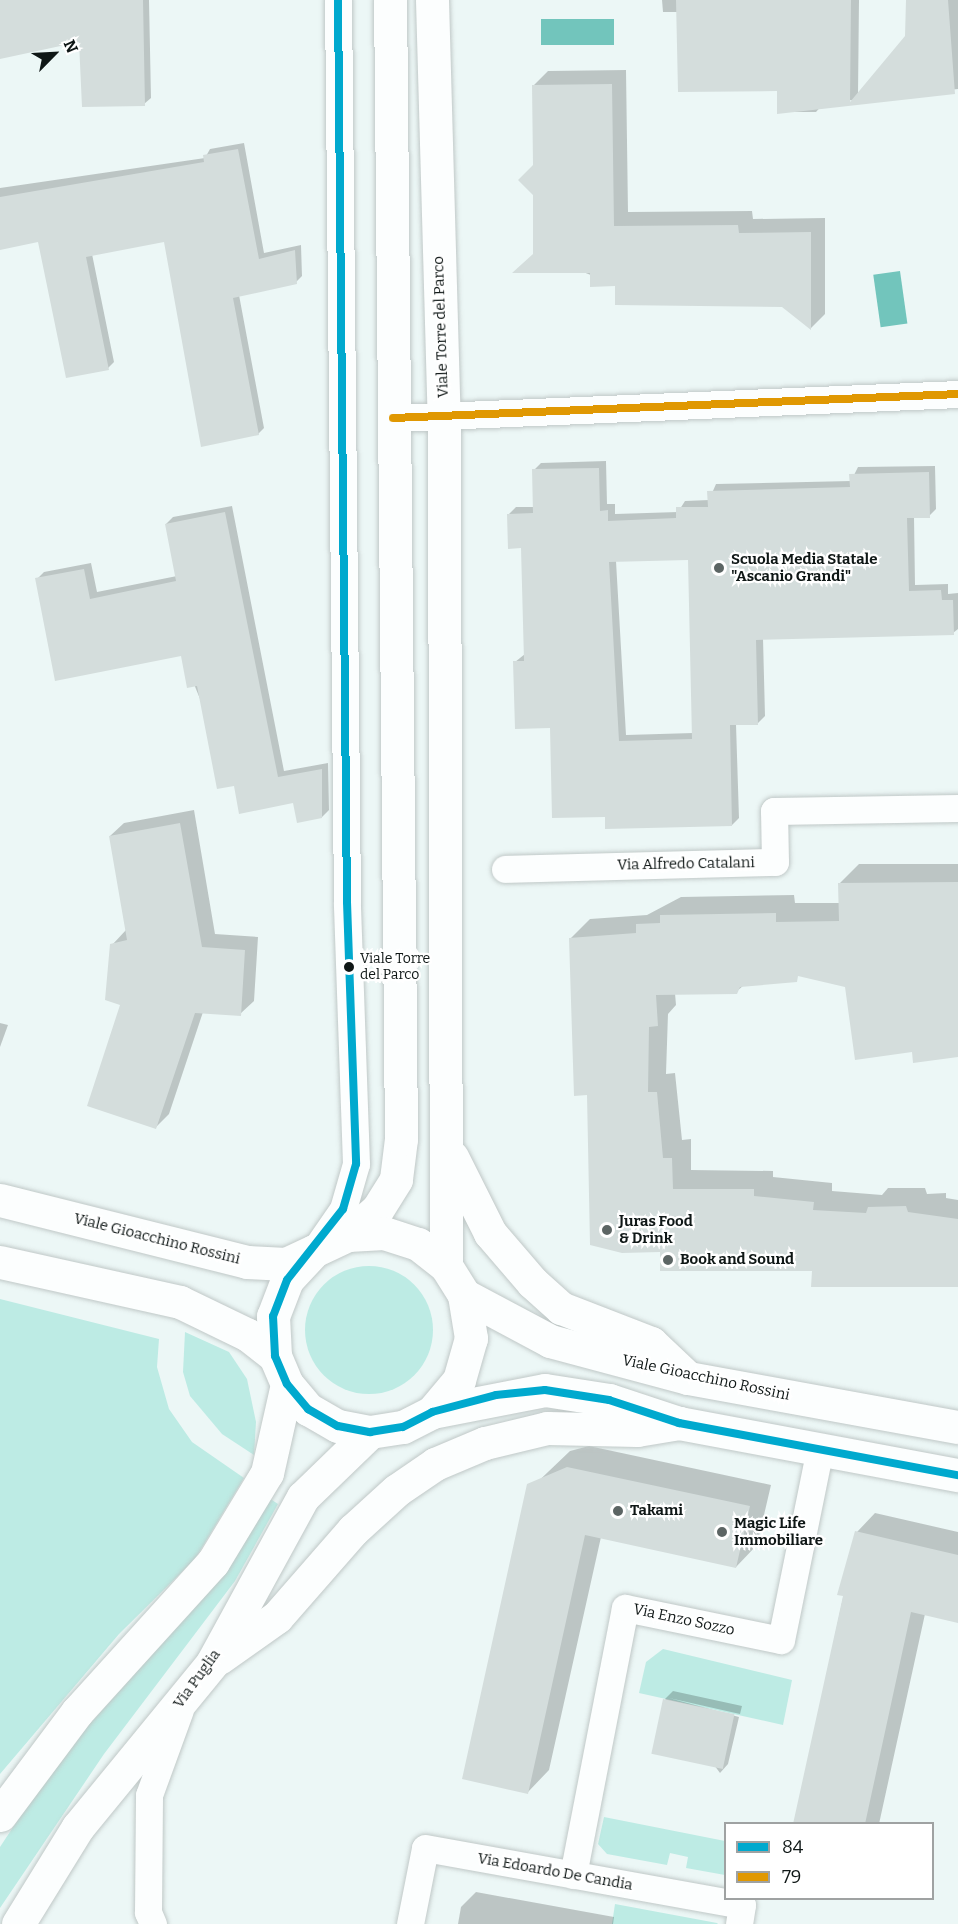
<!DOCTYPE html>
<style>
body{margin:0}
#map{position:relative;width:958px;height:1924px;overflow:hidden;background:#ecf7f6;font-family:Bitter,serif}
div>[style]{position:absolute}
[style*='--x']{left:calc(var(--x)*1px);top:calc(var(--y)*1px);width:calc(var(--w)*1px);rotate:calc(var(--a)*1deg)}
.green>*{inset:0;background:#bdebe4}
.round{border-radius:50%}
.water>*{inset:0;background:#72c5bc;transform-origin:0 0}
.shadow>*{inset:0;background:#0003}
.building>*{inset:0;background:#d4dddc;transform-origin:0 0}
.roads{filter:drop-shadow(0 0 2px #c0c8c7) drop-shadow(0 0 2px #c0c8c7)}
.minor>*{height:27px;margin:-13.5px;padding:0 13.5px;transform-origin:13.5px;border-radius:13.5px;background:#fcfefe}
.tertiary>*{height:33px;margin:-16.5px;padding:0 16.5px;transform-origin:16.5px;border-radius:16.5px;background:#fcfefe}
.primary>*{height:33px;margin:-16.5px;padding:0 16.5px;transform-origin:16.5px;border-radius:16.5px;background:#fcfefe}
.trunk>*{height:33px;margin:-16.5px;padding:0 16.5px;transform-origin:16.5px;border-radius:16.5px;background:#fcfefe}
.bus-1>*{height:8px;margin:-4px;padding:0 4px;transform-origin:4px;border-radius:4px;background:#00a9ce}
.bus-2>*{height:8px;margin:-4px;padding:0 4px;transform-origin:4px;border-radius:4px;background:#e09802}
.dots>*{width:16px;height:16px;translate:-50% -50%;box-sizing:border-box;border:3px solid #fff;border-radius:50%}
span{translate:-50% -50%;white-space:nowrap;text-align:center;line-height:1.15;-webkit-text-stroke:4.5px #fff;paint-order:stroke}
.bus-label{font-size:14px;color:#0f1716}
.left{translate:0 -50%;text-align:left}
.street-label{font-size:15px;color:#0f1716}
.poi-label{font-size:15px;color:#0f1716;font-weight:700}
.legend{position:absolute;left:724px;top:1822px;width:210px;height:78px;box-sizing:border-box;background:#fff;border:2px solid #9fa2a2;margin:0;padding:8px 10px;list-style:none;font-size:18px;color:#0f1716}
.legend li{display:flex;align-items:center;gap:12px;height:30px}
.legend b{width:30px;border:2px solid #9fa2a2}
.north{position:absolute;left:24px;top:24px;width:60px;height:60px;-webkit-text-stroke:4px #fff;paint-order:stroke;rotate:66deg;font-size:16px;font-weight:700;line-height:24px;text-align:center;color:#0f1716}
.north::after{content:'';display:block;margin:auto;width:21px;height:27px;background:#0f1716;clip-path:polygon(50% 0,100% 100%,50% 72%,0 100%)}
</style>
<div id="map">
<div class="green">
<i class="round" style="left:305px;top:1266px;width:128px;height:128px"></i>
<i style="clip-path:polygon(0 1299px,159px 1339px,157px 1367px,169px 1409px,192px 1442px,244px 1478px,195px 1559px,119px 1634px,0 1774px)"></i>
<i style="clip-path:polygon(185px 1332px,229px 1352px,247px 1379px,256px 1422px,254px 1455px,222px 1434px,190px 1396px,183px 1372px)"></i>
<i style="clip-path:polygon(269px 1498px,278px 1504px,235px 1581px,104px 1754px,0 1908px,0 1847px,29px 1803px,79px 1736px,223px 1575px)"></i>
<i style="clip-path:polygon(663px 1649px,792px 1680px,783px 1725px,639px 1693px,646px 1662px)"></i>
<i style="clip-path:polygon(604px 1817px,725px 1841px,725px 1875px,686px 1868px,688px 1857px,670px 1853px,667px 1865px,607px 1854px,598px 1844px)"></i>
<i style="clip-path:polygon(615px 1904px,717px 1923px,718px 1924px,612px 1924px)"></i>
</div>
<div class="water">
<i style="left:614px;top:19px;width:26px;height:73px;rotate:90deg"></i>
<i style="left:900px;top:271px;width:53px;height:27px;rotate:82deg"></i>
</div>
<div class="shadow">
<i style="clip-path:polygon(0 0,149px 0,151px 98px,144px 104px,80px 40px,0 53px)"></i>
<i style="clip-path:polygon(662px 0,859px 0,858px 95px,906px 37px,907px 0,958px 0,958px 89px,824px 103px,816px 112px,779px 112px,779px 90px,678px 12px,663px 12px)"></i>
<i style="clip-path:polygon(626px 70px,628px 212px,752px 211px,753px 219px,825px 218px,825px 314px,811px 328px,782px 306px,616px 285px,535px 253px,534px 85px,548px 71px)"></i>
<i style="clip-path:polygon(244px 143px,264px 253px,301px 245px,302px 276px,296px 282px,239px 295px,264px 428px,258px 434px,165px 240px,92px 254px,114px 362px,108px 368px,40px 240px,0 248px,0 188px,205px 158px,210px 149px)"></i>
<i style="clip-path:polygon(evenodd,606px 461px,607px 504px,615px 504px,615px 514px,678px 512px,685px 501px,709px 500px,716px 484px,851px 481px,858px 467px,935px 466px,936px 509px,929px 516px,914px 516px,915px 585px,948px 584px,948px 594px,958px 593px,958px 629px,953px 633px,763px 638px,765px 716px,758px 723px,736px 724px,739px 818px,732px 825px,606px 815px,515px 662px,525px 654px,523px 547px,509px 514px,516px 507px,535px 507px,534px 470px,541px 463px,606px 461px,689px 559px,693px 733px,626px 735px,616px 561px,689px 559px)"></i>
<i style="clip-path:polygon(232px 506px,284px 771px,328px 763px,329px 810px,322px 817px,294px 801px,235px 784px,182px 655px,37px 579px,44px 572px,91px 563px,97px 592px,177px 576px,166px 524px,173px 517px)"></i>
<i style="clip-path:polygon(194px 810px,215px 934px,258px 937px,254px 1001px,240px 1014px,203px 1012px,169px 1114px,155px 1128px,112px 945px,126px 930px,110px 836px,124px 823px)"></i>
<i style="clip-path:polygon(859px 864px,958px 864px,958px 1056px,913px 1050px,846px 986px,801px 975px,744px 985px,736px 992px,675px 993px,676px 1005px,668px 1014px,666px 1074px,675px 1073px,682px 1140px,691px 1139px,691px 1170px,773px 1171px,773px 1177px,832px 1183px,832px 1191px,882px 1195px,888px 1188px,925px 1188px,927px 1194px,946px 1193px,946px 1198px,958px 1200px,958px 1286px,662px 1251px,589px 1093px,571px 938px,590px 919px,647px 915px,681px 897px,794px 895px,795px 903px,840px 903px,840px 883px)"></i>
<i style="clip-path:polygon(0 1023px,8px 1025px,0 1047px)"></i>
<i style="clip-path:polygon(589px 1446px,771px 1485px,757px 1545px,736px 1567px,601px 1537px,549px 1770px,528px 1792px,527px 1492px,570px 1451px)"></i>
<i style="clip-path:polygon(875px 1513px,958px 1532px,958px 1622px,925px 1614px,879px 1824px,795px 1824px,857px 1532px)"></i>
<i style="clip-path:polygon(673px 1691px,742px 1706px,740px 1714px,669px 1698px,739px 1717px,728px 1764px,720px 1773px,665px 1699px)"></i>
<i style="clip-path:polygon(476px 1892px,614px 1917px,613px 1924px,458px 1924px,461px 1907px)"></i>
</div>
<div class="building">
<i style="clip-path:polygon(0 0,143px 0,145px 106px,82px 107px,79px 42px,0 59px)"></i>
<i style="clip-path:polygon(676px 0,851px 0,850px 102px,905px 36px,906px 0,948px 0,955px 94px,777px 114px,777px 91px,678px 92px)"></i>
<i style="clip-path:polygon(612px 84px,614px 226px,738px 225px,739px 233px,811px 232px,811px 330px,782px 307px,615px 305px,615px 286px,590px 287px,590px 273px,512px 273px,533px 254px,533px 195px,518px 180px,533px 165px,532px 85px)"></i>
<i style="clip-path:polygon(238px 149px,259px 259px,295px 250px,297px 284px,233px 298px,259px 435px,201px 447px,164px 242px,86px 257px,109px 370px,66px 378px,38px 242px,0 250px,0 197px,204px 162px,203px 155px)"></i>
<i style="clip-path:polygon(evenodd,599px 468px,600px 511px,608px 510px,608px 521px,676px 518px,676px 507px,708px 507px,707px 491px,850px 487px,849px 474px,929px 472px,930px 518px,907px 518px,909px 591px,941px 590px,942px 600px,953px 600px,954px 635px,756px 640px,758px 725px,730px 725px,732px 826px,605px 829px,605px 817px,552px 818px,550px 728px,515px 729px,513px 661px,524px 661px,521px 548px,508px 549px,507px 514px,533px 513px,532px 469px,599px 468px,688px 560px,692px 739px,619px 741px,609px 562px,688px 560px)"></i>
<i style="clip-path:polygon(225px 512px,278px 777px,322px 769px,322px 818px,297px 823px,293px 803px,239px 814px,234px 786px,217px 789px,197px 686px,187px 688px,181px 656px,55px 681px,35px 578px,84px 569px,90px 599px,176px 581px,165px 524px)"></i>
<i style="clip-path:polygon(180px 823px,202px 947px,245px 950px,241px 1016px,195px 1013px,156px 1129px,87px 1106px,120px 1005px,105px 1000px,110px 944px,127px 940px,109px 836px)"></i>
<i style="clip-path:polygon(958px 882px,958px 1057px,913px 1063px,912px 1052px,855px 1060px,845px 987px,798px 976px,797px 982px,740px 987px,737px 994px,656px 995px,658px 1026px,649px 1027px,648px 1092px,657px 1092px,663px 1158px,672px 1158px,673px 1189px,754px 1189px,754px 1196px,814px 1202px,813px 1210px,866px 1213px,868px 1207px,906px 1206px,908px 1212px,958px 1219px,958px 1287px,811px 1287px,812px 1271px,660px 1271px,660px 1252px,622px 1253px,590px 1245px,587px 1095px,574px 1096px,569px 938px,636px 933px,636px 924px,660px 923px,660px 915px,776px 913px,776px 922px,839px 921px,838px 883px)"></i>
<i style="clip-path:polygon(567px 1467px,750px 1506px,736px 1568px,585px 1535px,528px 1794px,462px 1779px,527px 1484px)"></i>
<i style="clip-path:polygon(855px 1531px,958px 1555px,958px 1623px,911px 1612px,865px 1824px,793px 1824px,843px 1596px,837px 1595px)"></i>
<i style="left:663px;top:1699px;width:73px;height:56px;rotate:12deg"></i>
</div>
<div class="roads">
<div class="minor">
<i style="--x:393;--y:418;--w:566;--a:-2.43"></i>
<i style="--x:505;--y:869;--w:270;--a:-1.5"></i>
<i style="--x:775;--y:862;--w:51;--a:-91.1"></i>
<i style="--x:774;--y:811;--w:184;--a:-0.9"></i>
<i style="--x:314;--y:1251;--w:51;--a:-55.4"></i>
<i style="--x:343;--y:1209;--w:47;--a:-73.9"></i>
<i style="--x:356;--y:1164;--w:262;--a:-92"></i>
<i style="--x:347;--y:902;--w:902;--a:-90.57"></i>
<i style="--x:573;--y:1875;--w:272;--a:-79"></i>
<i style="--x:625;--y:1608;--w:159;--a:11.6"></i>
<i style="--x:781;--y:1640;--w:196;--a:-78.5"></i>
<i style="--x:153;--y:1924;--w:13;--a:-113"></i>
<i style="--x:148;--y:1912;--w:117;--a:-89.5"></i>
<i style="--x:149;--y:1795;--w:90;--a:-70"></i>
<i style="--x:410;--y:1924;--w:77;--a:-78.8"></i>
<i style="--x:425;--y:1848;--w:322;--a:10.2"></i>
<i style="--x:742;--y:1905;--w:19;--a:99"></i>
</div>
<div class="tertiary">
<i style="--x:432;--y:0;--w:417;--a:88.4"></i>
<i style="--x:444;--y:417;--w:849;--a:89.87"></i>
<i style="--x:452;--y:1157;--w:85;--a:63.4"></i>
<i style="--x:490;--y:1233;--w:65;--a:49.4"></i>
<i style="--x:532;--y:1282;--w:39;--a:42"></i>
<i style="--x:561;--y:1308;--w:97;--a:21.3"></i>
<i style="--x:651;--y:1343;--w:51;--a:43.4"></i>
<i style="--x:348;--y:1235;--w:38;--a:-41"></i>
<i style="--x:377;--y:1210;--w:36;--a:-58"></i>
<i style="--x:396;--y:1179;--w:40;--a:-82.9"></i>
<i style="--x:401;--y:1139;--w:1139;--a:-90.55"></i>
</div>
<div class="primary">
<i style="--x:0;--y:1200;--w:255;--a:14.1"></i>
<i style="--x:247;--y:1262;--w:39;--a:3"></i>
<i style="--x:286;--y:1264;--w:68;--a:-25.1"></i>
<i style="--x:348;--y:1235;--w:36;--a:-3"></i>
<i style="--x:384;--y:1233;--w:36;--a:18"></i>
<i style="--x:418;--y:1244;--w:36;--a:38"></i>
<i style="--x:446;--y:1266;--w:34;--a:58"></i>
<i style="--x:464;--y:1295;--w:44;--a:80.8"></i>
<i style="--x:471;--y:1338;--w:44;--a:105.9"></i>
<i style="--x:459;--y:1380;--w:42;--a:130.2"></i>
<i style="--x:314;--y:1251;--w:40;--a:133"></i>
<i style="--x:287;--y:1280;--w:39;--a:111"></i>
<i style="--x:273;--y:1316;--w:40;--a:87.1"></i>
<i style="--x:275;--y:1356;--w:30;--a:67"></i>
<i style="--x:287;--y:1384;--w:33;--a:50"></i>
<i style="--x:308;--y:1409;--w:34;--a:30"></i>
<i style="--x:338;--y:1426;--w:33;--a:11"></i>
<i style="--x:370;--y:1432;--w:33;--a:-9"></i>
<i style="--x:403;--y:1427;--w:33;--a:-27"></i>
<i style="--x:432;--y:1412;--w:115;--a:-11"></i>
<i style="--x:545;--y:1390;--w:65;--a:8.9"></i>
<i style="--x:609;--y:1400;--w:74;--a:18.2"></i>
<i style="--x:679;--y:1423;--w:284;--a:10.6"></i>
<i style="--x:0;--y:1262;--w:184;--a:12.5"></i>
<i style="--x:180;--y:1302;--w:76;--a:25.9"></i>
<i style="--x:248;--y:1335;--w:34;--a:38"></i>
<i style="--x:464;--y:1295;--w:98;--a:28.1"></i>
<i style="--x:550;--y:1341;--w:143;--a:15"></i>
<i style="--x:688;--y:1378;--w:274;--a:10.3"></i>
</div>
<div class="trunk">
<i style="--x:219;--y:1658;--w:71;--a:-35.3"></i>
<i style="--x:277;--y:1617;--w:116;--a:-48.9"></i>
<i style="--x:353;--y:1530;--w:59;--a:-42.3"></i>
<i style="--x:397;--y:1490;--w:46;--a:-34.4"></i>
<i style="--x:435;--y:1464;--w:54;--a:-22.8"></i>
<i style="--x:485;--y:1443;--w:64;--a:-13.6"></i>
<i style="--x:547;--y:1428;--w:90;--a:1.3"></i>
<i style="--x:637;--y:1430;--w:43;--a:-9.5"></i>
<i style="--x:0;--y:1815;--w:129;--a:-53.2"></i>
<i style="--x:77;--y:1712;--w:202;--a:-47.8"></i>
<i style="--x:213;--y:1562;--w:104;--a:-58.8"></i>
<i style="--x:267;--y:1473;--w:91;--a:-77.3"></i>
<i style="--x:18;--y:1924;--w:114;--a:-58.3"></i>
<i style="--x:78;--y:1827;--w:212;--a:-50.7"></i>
<i style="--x:212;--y:1663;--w:189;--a:-61.3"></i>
<i style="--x:303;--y:1497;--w:93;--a:-44.1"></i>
</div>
</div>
<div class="bus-1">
<i style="--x:338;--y:0;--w:902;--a:89.43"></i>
<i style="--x:347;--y:902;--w:262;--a:88"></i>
<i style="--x:356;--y:1164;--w:47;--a:106.1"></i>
<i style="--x:343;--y:1209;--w:90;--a:128.3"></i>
<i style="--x:287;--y:1280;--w:39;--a:111"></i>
<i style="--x:273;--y:1316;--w:40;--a:87.1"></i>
<i style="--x:275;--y:1356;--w:30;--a:67"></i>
<i style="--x:287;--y:1384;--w:33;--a:50"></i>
<i style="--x:308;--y:1409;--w:34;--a:30"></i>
<i style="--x:338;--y:1426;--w:33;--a:11"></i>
<i style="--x:370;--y:1432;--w:33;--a:-9"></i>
<i style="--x:403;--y:1427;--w:33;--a:-27"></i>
<i style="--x:432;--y:1412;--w:66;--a:-14.9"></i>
<i style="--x:496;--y:1395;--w:49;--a:-5.8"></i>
<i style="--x:545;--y:1390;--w:65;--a:8.9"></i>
<i style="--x:609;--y:1400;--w:74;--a:18.2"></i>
<i style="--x:679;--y:1423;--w:284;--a:10.6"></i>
</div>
<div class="bus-2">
<i style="--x:393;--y:418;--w:566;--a:-2.43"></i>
</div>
<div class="dots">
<i style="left:719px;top:568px;background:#5c6564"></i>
<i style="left:349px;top:967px;background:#0f1716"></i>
<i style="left:607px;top:1230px;background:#5c6564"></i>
<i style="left:668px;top:1260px;background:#5c6564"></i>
<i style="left:618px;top:1511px;background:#5c6564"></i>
<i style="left:722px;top:1532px;background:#5c6564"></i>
</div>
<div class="bus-label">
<span class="left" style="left:360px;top:967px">Viale Torre<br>del Parco</span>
</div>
<div class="street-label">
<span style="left:441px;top:327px;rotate:-92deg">Viale Torre del Parco</span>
<span style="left:686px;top:864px;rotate:-1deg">Via Alfredo Catalani</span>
<span style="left:157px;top:1239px;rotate:14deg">Viale Gioacchino Rossini</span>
<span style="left:706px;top:1378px;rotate:12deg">Viale Gioacchino Rossini</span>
<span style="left:684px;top:1620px;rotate:12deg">Via Enzo Sozzo</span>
<span style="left:197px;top:1679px;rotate:-54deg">Via Puglia</span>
<span style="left:555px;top:1872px;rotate:10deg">Via Edoardo De Candia</span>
</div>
<div class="poi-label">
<span class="left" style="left:731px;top:568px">Scuola Media Statale<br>"Ascanio Grandi"</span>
<span class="left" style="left:619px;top:1230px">Juras Food<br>&amp; Drink</span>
<span class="left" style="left:680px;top:1260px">Book and Sound</span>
<span class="left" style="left:630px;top:1511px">Takami</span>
<span class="left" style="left:734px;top:1532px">Magic Life<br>Immobiliare</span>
</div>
<ul class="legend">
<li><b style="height:8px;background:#00a9ce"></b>84</li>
<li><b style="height:8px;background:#e09802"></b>79</li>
</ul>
<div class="north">N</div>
</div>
